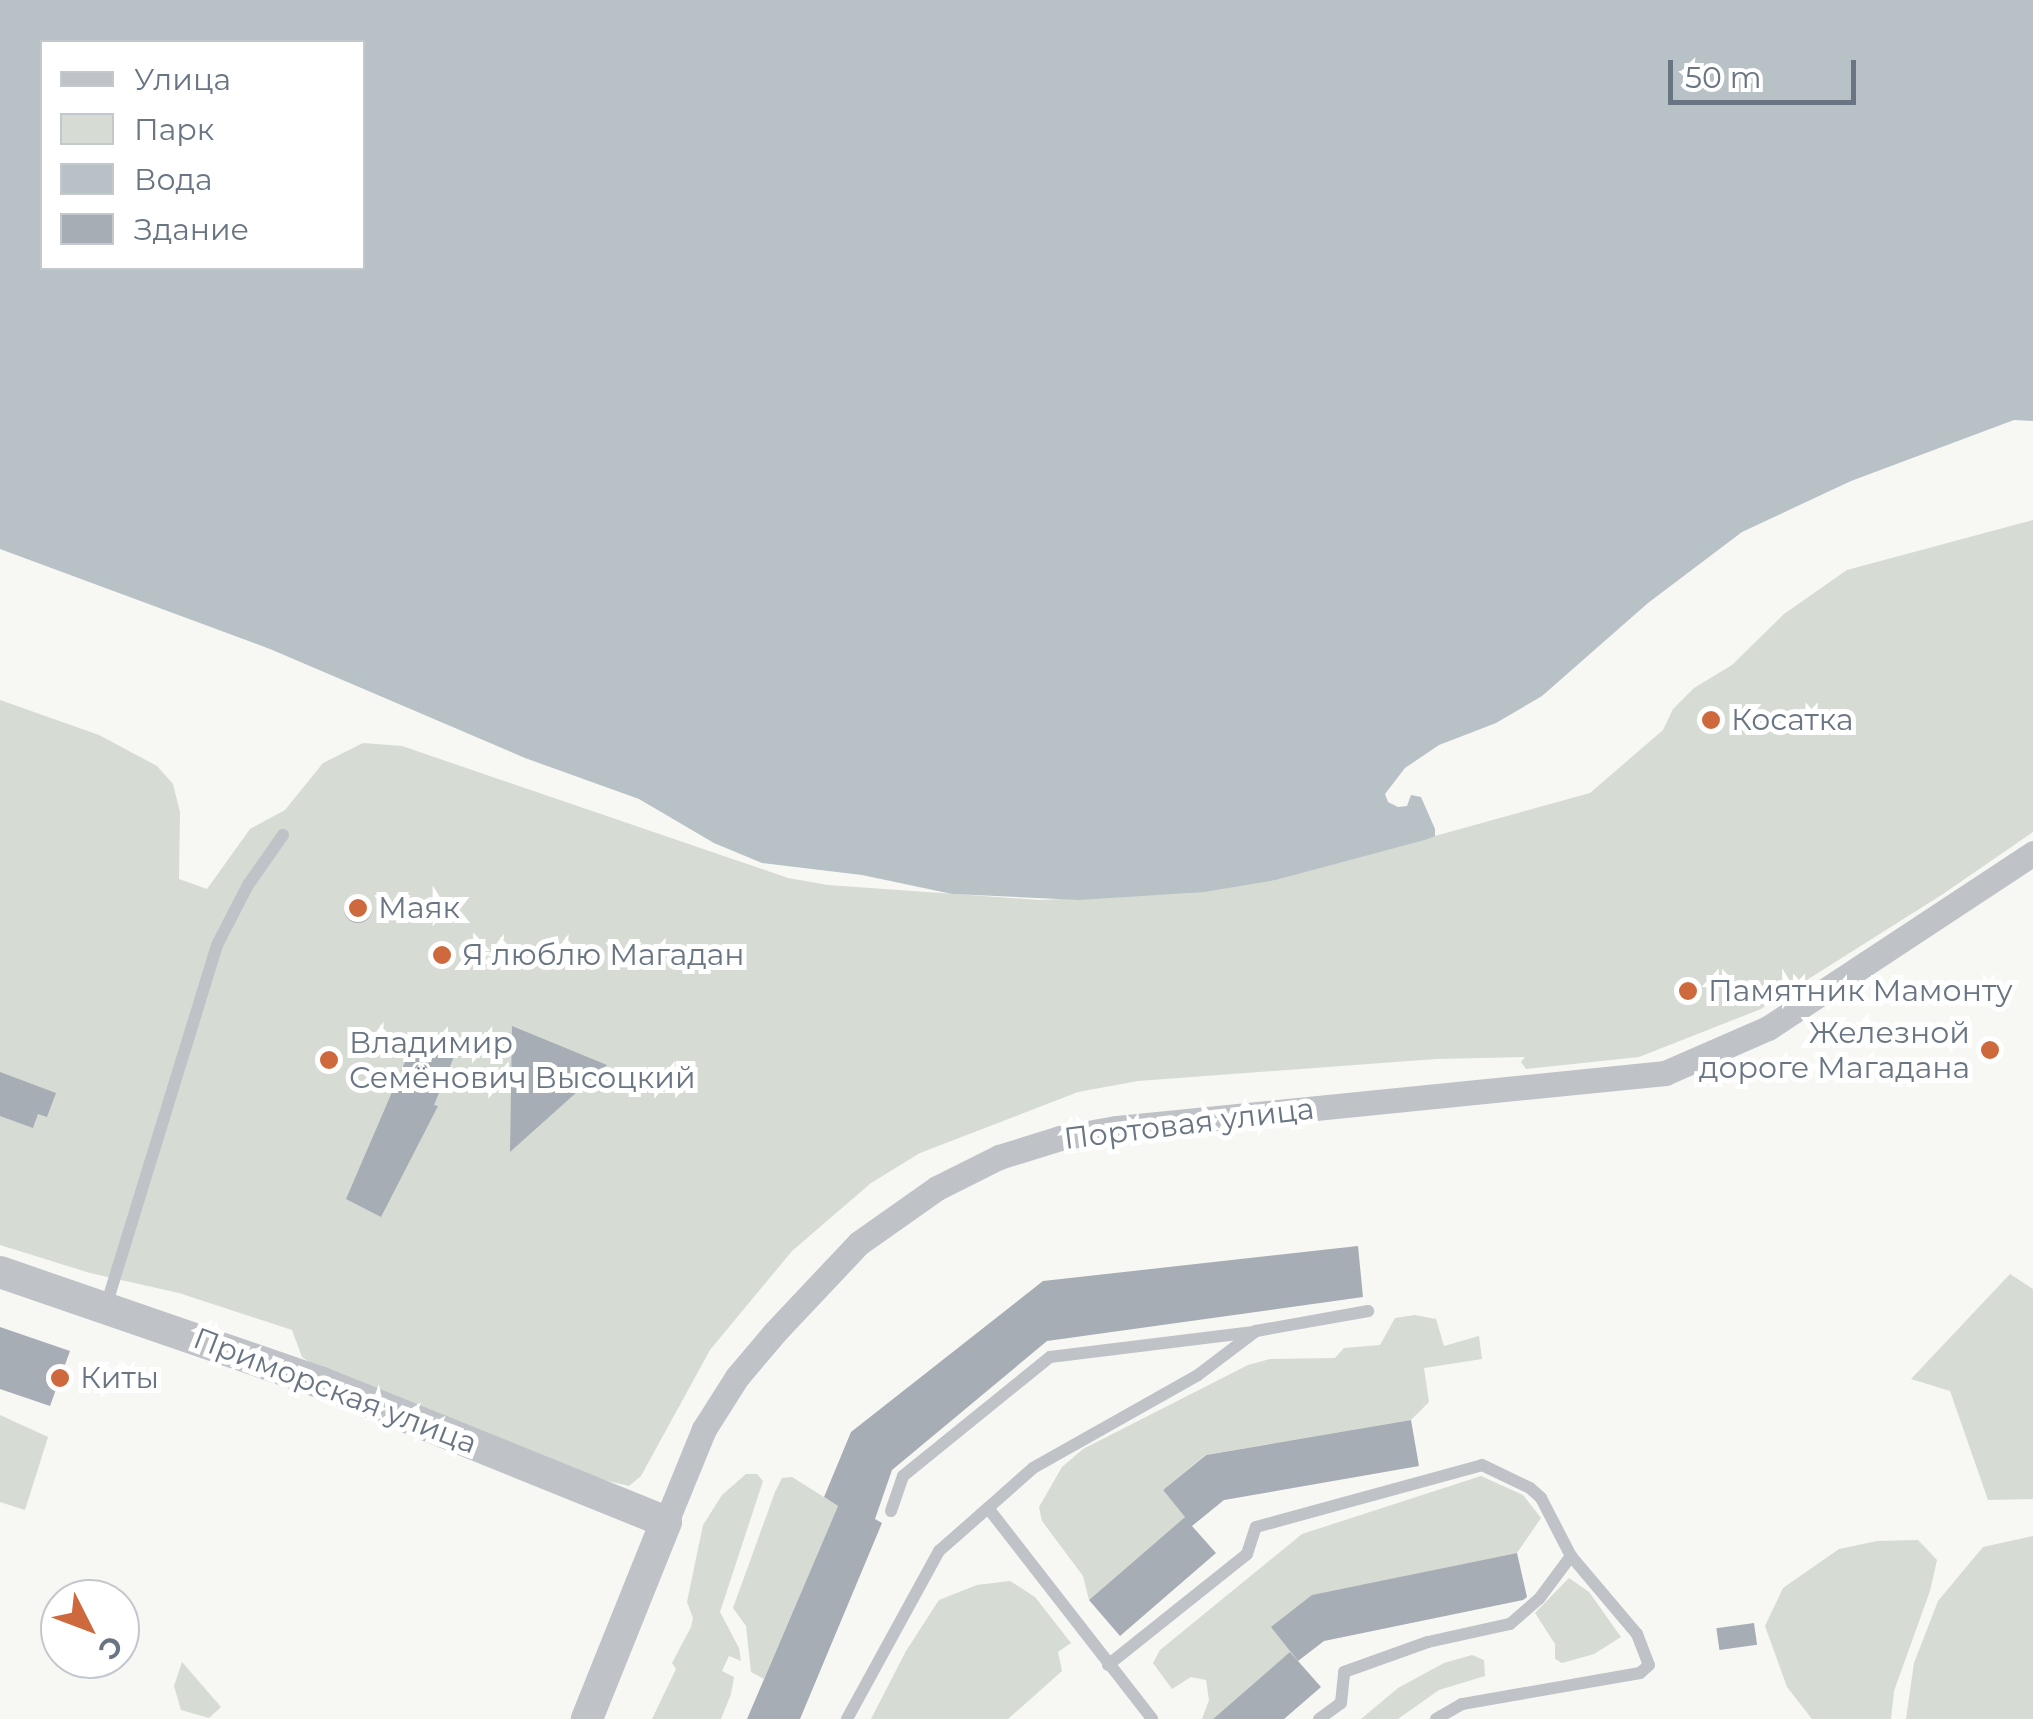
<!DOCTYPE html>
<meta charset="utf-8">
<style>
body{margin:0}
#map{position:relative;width:2033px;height:1719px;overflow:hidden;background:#f7f7f4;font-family:Montserrat,sans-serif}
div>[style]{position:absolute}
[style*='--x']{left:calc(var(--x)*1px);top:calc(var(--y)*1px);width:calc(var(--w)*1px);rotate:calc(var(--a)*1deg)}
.green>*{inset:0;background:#d6dbd4}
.water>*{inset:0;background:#b8c1c6}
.building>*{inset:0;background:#a7adb4;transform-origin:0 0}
.round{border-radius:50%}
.service>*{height:12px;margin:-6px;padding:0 6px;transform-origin:6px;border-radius:6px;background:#bfc2c6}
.minor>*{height:25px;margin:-12.5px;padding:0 12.5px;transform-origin:12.5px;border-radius:12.5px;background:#bfc2c6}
.tertiary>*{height:32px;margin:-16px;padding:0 16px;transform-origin:16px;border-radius:16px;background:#bfc2c6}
.dots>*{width:28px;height:28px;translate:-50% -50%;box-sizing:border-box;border:5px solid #fff;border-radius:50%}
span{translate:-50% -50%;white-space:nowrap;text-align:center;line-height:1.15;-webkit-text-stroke:10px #fff;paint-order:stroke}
.poi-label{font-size:30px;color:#697582}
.left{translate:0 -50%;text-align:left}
.right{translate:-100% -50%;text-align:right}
.street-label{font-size:30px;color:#697582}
.legend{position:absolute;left:40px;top:40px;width:325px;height:230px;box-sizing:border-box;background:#fff;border:2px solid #c3c8cd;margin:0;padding:12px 18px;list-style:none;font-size:30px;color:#697582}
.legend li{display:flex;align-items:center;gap:20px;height:50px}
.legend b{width:50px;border:2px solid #c3c8cd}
.north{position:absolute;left:40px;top:1579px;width:100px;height:100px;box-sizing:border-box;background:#fff;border:2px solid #c3c8cd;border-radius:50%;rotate:132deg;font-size:28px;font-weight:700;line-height:40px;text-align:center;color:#697582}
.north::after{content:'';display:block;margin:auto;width:35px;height:45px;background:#ce693d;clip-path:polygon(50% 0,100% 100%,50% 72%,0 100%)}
.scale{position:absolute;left:1668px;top:60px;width:188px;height:45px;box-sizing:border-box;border:5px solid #697582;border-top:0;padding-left:12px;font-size:30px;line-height:35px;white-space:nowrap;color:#697582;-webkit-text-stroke:8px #fff;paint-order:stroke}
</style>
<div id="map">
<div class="green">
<i style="clip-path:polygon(2033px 520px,2033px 832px,1943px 894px,1761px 1009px,1639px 1057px,1526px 1069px,1521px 1062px,1525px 1057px,1436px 1059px,1138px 1081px,1078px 1092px,920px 1153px,871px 1183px,792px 1251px,710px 1350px,641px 1476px,629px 1486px,600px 1479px,315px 1366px,302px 1357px,292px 1330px,179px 1293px,90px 1273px,0 1245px,0 700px,99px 735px,157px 766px,173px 784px,180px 812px,179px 879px,207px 889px,250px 829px,285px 810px,323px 763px,363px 743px,402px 746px,788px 878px,828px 885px,1040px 900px,1127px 896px,1276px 880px,1590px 793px,1663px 730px,1673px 709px,1694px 688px,1732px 665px,1784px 614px,1847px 570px)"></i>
<i style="clip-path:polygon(2010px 1274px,2033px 1289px,2033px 1499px,1988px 1500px,1950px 1391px,1911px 1379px)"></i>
<i style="clip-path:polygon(1415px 1315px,1436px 1319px,1444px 1346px,1479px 1336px,1482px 1359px,1424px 1368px,1429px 1402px,1411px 1420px,1205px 1455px,1163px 1490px,1185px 1517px,1089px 1600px,1083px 1576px,1042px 1521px,1039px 1507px,1062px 1467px,1083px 1449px,1248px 1365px,1270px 1359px,1335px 1358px,1344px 1348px,1380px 1345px,1395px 1318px)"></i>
<i style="clip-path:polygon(0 1415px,48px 1437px,25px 1510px,0 1502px)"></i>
<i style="clip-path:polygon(746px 1474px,757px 1474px,763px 1481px,720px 1612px,739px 1648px,741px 1661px,729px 1656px,722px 1671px,734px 1677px,731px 1694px,721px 1719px,652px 1719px,676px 1669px,672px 1663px,691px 1627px,693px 1618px,687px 1602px,703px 1525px,722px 1495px)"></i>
<i style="clip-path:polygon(1481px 1476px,1523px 1495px,1541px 1518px,1517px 1553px,1311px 1596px,1291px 1652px,1213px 1719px,1202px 1719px,1209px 1700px,1206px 1680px,1191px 1677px,1172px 1689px,1153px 1663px,1160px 1650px,1302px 1534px)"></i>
<i style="clip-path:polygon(792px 1477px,838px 1506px,764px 1679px,751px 1672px,746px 1626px,733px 1608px,775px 1492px,782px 1478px)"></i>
<i style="clip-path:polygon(2033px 1536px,2033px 1719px,1906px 1719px,1914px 1663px,1938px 1601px,1983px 1547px)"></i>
<i style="clip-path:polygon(1918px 1540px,1937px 1560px,1930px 1591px,1894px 1691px,1891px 1719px,1812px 1719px,1787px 1687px,1765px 1626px,1783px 1588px,1839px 1549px,1877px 1541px)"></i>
<i style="clip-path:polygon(1569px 1578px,1589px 1592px,1621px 1637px,1594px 1654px,1562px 1663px,1555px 1659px,1555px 1644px,1535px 1613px)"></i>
<i style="clip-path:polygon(1010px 1581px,1035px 1597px,1071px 1643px,1058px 1652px,1062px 1671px,1008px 1719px,871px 1719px,906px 1651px,939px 1600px,977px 1585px)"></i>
<i style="clip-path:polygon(1472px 1655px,1484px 1660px,1485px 1676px,1439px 1690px,1398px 1719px,1361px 1719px,1398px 1688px,1444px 1663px)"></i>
<i style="clip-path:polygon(182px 1662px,221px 1707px,209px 1718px,181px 1710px,174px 1686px)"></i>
</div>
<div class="water">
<i style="clip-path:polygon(evenodd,0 0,2033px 0,2033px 421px,2014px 420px,1851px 481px,1742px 532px,1648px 603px,1542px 696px,1496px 723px,1439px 745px,1405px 768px,1385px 794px,1388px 802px,1398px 807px,1407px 806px,1411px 795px,1421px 797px,1435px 829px,1435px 836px,1428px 839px,1276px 880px,1204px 892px,1079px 900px,952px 894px,862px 875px,762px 863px,714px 843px,639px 799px,525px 758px,270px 649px,0 549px,0 0,42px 42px,362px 42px,362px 268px,42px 268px,42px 42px)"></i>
</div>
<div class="building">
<i class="round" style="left:344px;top:895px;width:28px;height:28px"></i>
<i style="clip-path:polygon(512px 1026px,607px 1065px,510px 1152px)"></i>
<i style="clip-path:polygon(458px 1047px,434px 1105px,438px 1106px,381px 1217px,346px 1199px,411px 1048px)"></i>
<i style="clip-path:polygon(0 1072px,56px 1093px,47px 1117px,38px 1114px,33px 1128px,0 1116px)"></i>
<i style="clip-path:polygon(1358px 1246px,1363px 1297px,1047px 1341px,892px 1470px,875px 1519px,882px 1523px,800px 1719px,747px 1719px,838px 1506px,824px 1497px,851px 1432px,1043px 1281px)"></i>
<i style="clip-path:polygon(0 1327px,70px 1351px,50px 1406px,0 1389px)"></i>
<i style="clip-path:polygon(1411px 1420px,1419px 1466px,1224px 1500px,1192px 1526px,1216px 1553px,1120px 1636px,1089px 1600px,1185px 1517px,1189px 1522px,1163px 1490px,1206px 1455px)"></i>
<i style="clip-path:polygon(1517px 1553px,1527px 1597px,1523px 1600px,1324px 1641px,1298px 1661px,1271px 1627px,1312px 1595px)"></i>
<i style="left:1754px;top:1623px;width:22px;height:38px;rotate:82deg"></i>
<i style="clip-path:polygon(1290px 1652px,1321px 1687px,1284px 1719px,1213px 1719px)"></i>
</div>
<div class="service">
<i style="--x:106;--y:1306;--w:378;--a:-72.9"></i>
<i style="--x:217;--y:945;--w:68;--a:-62.7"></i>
<i style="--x:248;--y:885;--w:61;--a:-55"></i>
<i style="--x:988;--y:1508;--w:60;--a:-41.6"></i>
<i style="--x:1033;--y:1468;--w:189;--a:-29.4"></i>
<i style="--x:1198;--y:1375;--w:73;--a:-37.2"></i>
<i style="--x:1256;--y:1331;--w:114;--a:-10.1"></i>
<i style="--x:891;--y:1511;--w:37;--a:-71"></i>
<i style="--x:903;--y:1476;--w:189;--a:-39"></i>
<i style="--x:1050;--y:1357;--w:205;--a:-7"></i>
<i style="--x:1108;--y:1665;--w:178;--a:-38.6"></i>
<i style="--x:1247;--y:1554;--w:28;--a:-72"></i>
<i style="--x:1256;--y:1527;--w:234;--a:-15.3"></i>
<i style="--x:1482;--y:1465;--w:53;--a:25.6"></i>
<i style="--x:1530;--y:1488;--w:15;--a:42"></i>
<i style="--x:1541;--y:1498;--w:65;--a:62.7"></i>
<i style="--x:847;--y:1719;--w:192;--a:-61.3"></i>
<i style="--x:939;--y:1551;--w:65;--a:-41.3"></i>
<i style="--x:988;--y:1508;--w:267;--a:52.1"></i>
<i style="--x:1319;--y:1719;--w:27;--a:-36"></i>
<i style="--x:1341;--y:1703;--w:31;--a:-84"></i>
<i style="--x:1344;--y:1672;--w:89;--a:-19.7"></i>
<i style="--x:1428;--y:1642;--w:84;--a:-12.4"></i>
<i style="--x:1510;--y:1624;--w:38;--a:-41"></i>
<i style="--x:1539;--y:1599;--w:54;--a:-53.3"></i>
<i style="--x:1571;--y:1556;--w:102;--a:49.8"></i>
<i style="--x:1637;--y:1634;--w:33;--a:69"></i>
<i style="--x:1649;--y:1665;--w:12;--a:138"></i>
<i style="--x:1640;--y:1673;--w:181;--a:170.1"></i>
<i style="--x:1462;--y:1704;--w:30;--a:150"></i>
</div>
<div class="minor">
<i style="--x:666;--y:1522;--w:100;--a:-67.8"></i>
<i style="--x:704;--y:1429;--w:62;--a:-57.6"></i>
<i style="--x:737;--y:1377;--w:59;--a:-49.8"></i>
<i style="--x:775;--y:1332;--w:122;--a:-46.7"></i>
<i style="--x:859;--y:1243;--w:95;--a:-35.2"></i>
<i style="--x:937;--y:1188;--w:69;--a:-26.6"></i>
<i style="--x:999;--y:1157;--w:64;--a:-17.3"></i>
<i style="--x:1060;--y:1138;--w:58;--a:-10"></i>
<i style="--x:1117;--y:1128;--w:551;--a:-5.73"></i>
<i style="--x:1665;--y:1073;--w:112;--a:-23.6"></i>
<i style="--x:1768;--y:1028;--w:318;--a:-33.4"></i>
</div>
<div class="tertiary">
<i style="--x:0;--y:1272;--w:338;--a:19"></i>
<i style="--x:320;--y:1382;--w:373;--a:22"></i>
<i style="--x:666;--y:1522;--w:212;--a:111.9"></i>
</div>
<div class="dots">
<i style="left:1711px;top:720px;background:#ce693d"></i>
<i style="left:358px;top:908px;background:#ce693d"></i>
<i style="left:442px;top:955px;background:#ce693d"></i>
<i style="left:1688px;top:991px;background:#ce693d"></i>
<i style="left:1990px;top:1050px;background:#ce693d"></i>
<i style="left:329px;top:1060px;background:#ce693d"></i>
<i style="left:60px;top:1378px;background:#ce693d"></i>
</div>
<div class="poi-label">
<span class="left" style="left:1731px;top:720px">Косатка</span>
<span class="left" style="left:378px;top:908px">Маяк</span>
<span class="left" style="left:462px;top:955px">Я люблю Магадан</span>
<span class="left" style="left:1708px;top:991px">Памятник Мамонту</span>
<span class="right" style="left:1970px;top:1050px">Железной<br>дороге Магадана</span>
<span class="left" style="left:349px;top:1060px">Владимир<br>Семёнович Высоцкий</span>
<span class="left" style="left:80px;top:1378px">Киты</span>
</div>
<div class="street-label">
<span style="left:1189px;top:1124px;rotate:-7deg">Портовая улица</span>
<span style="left:335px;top:1391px;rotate:21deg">Приморская улица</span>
</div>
<ul class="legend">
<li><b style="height:12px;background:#bfc2c6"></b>Улица</li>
<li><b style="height:28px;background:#d6dbd4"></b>Парк</li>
<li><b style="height:28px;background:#b8c1c6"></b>Вода</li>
<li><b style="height:28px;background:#a7adb4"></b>Здание</li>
</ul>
<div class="north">С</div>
<div class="scale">50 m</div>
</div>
